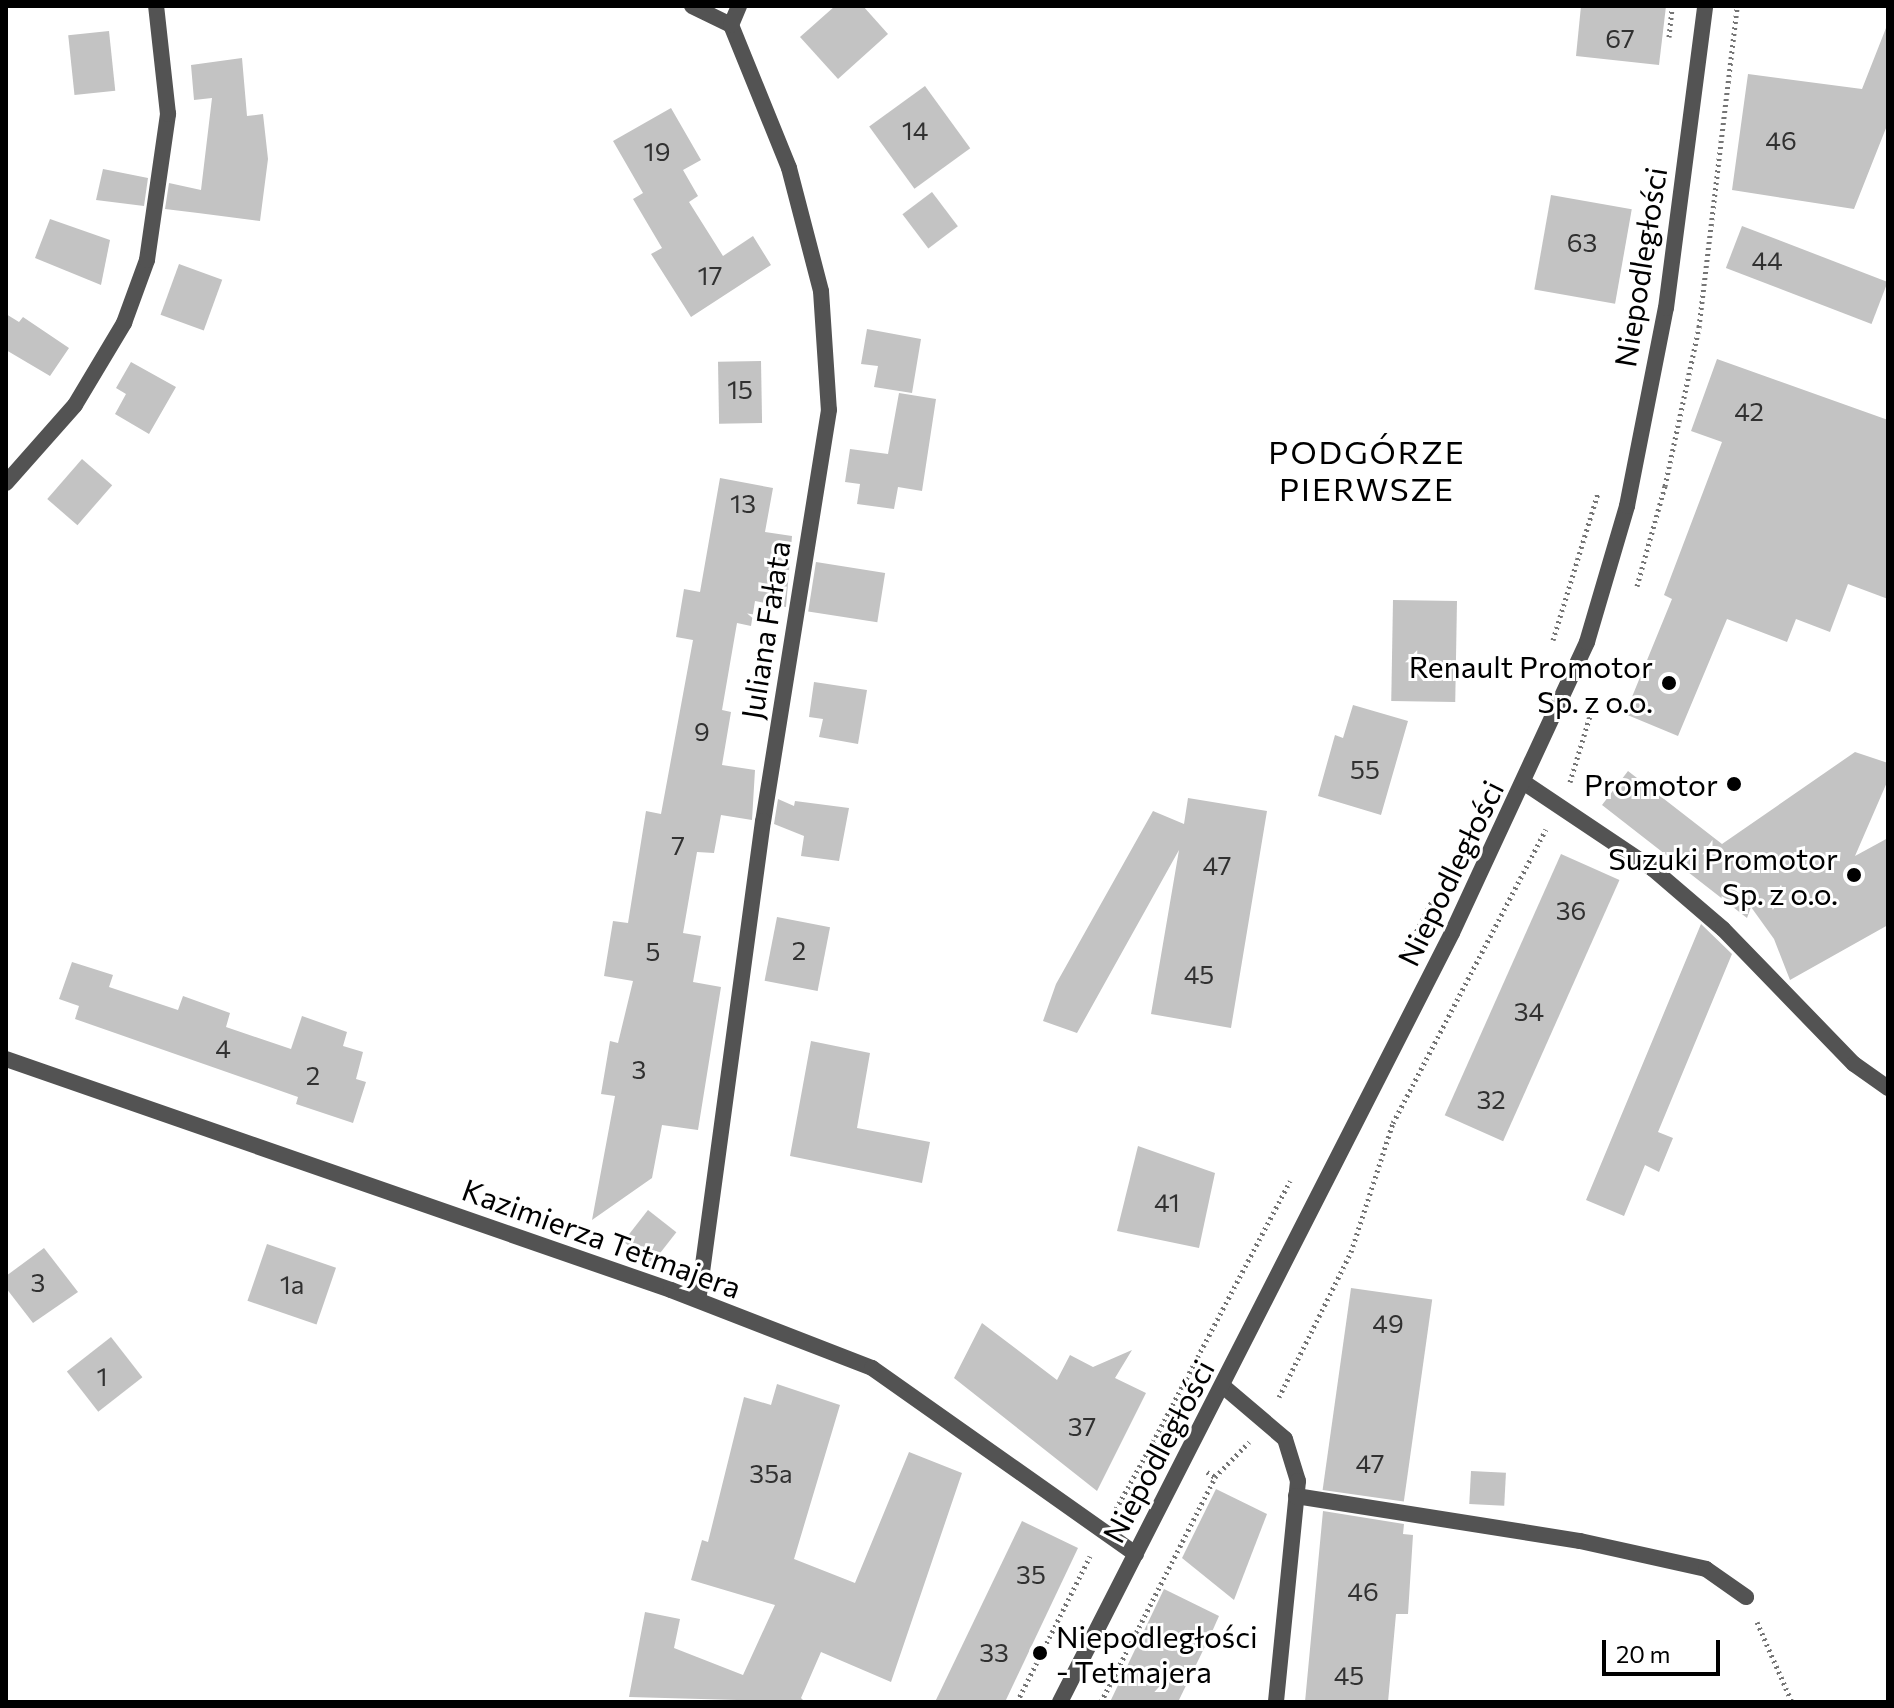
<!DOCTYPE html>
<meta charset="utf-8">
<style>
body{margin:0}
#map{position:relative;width:1894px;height:1708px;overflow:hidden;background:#fff;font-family:Commissioner,sans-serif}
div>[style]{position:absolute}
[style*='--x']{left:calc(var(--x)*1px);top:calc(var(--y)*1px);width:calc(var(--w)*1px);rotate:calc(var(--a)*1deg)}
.building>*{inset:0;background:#c3c3c3;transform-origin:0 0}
.path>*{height:5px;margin-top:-2.5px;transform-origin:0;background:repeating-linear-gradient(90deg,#757575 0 2px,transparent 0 6px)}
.minor>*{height:16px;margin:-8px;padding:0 8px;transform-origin:8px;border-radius:8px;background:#535353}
.tertiary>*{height:16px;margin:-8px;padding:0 8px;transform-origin:8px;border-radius:8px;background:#535353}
.dots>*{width:22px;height:22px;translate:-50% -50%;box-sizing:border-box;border:4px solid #fff;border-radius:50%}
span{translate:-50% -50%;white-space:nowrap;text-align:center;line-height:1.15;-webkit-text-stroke:6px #fff;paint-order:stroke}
.number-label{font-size:26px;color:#313131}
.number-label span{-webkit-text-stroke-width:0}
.street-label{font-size:30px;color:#000}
.poi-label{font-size:30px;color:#000}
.right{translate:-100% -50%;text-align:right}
.left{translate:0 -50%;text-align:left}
.neighbourhood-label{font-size:32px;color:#000;letter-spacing:2px}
.frame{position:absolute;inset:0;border:8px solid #000;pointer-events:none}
.scale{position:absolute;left:1602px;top:1640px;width:118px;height:36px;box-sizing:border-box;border:4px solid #000;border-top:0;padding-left:10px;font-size:24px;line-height:28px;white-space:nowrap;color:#000;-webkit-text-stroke:6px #fff;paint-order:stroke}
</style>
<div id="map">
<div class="building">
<i style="clip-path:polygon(835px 6px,863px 6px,888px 34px,838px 79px,800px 37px)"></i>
<i style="clip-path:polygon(1581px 6px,1666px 6px,1659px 65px,1576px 56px)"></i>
<i style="clip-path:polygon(1886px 28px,1888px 123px,1854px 209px,1732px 190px,1748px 74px,1862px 89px)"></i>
<i style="left:109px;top:31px;width:60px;height:41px;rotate:84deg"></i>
<i style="clip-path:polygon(242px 58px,247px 116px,263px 114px,268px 159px,260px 221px,198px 213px,200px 200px,198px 213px,165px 209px,169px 183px,201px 190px,212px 98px,194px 100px,191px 65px)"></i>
<i style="left:925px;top:86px;width:77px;height:69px;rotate:54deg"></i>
<i style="clip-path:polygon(671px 108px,701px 160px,683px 170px,698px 196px,689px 202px,723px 256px,753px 236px,771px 265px,691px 317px,651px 254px,662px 248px,633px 199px,643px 193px,613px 141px)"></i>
<i style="clip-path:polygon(103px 169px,148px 178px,144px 206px,96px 200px)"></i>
<i style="left:932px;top:192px;width:43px;height:37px;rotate:53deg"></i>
<i style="left:1551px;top:195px;width:82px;height:96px;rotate:10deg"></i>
<i style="clip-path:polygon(50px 219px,110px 240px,101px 285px,35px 258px)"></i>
<i style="left:1742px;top:226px;width:156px;height:45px;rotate:21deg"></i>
<i style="left:179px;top:264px;width:46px;height:54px;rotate:20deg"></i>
<i style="clip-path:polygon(6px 314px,19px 322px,23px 317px,69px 348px,50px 376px,6px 350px)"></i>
<i style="clip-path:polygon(867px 329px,921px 339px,912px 393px,874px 387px,878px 366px,861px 364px)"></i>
<i style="clip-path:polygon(1717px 359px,1888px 420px,1888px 599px,1848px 584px,1830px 632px,1796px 619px,1787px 642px,1727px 619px,1678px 736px,1625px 714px,1672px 599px,1664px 595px,1722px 442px,1691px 431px)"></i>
<i style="left:761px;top:361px;width:62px;height:43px;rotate:89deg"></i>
<i style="clip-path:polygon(131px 362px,176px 387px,149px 434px,115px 414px,126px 394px,116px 388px)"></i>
<i style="clip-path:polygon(899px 393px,936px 399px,922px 491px,898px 487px,894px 509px,857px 504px,860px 484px,845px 482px,850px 449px,888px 454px)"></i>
<i style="left:82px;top:459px;width:40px;height:53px;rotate:41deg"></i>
<i style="clip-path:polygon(720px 478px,773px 488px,765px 532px,792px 536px,786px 607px,755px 601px,751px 626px,737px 623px,722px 710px,731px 712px,722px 765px,755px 770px,752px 820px,721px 815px,714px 853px,697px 852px,683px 933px,701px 936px,693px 982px,721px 987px,698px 1130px,662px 1125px,652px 1178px,592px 1220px,615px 1096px,601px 1094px,610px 1041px,618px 1043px,633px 981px,604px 976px,613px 921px,628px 923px,646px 811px,661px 814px,693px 640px,676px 637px,684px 589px,700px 592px)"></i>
<i style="left:816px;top:562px;width:70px;height:50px;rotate:9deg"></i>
<i style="left:1393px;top:600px;width:64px;height:101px;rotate:1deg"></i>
<i style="clip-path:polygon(814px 682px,867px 690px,858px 744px,819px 737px,823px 719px,809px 717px)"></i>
<i style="clip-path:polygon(1353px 705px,1408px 721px,1381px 815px,1318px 796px,1335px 735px,1343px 738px)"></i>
<i style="clip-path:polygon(1855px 752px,1888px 763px,1888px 780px,1855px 856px,1888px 838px,1888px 925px,1790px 980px,1774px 939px,1751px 907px,1747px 918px,1602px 805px,1628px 771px,1722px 844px)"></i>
<i style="clip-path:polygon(1188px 798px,1267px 811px,1231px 1028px,1151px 1014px,1179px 850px,1077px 1033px,1043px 1021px,1056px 984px,1153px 811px,1184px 824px)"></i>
<i style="clip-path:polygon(778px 799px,794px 806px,795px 801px,849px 808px,839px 861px,801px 856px,804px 836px,774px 824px)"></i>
<i style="left:1561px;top:854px;width:64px;height:286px;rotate:24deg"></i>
<i style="left:777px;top:917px;width:54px;height:65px;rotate:11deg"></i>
<i style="clip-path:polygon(1701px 924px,1732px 954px,1658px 1132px,1673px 1138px,1659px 1172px,1645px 1165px,1624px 1216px,1586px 1200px)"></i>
<i style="clip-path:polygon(72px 962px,113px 975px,109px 987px,178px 1010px,183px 996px,230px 1013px,226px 1027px,291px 1049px,302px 1016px,347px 1032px,343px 1046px,363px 1052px,356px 1079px,366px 1082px,353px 1123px,296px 1104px,298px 1097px,75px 1019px,79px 1006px,59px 999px)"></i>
<i style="clip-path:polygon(811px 1041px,870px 1053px,857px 1128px,930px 1142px,922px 1183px,790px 1156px)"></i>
<i style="clip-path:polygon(1138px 1146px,1215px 1173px,1199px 1248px,1117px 1231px)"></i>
<i style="left:648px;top:1210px;width:36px;height:40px;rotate:38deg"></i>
<i style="left:267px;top:1244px;width:73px;height:60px;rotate:19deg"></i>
<i style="clip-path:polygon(44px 1248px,78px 1292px,33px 1323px,6px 1288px,6px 1276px)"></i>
<i style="left:1351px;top:1288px;width:82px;height:204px;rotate:8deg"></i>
<i style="clip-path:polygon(982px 1323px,1057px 1380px,1070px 1355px,1093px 1367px,1132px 1350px,1115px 1378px,1146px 1393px,1097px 1491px,954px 1378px)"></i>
<i style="left:111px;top:1337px;width:51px;height:56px;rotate:52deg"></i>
<i style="clip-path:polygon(777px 1384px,840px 1405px,794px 1559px,855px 1583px,909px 1452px,962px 1473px,891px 1682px,821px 1652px,801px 1698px,805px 1702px,629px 1697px,645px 1612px,680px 1619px,674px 1648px,743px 1675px,775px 1605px,691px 1580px,702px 1540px,708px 1542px,744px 1397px,771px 1405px)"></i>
<i style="left:1471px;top:1471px;width:35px;height:33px;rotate:3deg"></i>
<i style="clip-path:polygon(1216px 1489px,1267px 1514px,1234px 1600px,1182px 1558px)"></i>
<i style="clip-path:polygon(1323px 1511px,1404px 1524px,1403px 1534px,1413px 1535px,1408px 1614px,1396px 1614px,1388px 1702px,1305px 1702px)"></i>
<i style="clip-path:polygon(1022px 1521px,1078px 1548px,1005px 1702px,935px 1702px)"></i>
<i style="clip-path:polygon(1164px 1589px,1219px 1616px,1211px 1634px,1178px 1702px,1110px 1702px)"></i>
</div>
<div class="path">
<i style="--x:1669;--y:37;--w:31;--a:-84"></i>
<i style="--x:1637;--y:586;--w:104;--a:-74.4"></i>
<i style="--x:1665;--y:486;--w:163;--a:-77.9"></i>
<i style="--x:1699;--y:327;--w:323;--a:-83.2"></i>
<i style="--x:1553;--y:640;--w:154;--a:-73"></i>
<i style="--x:1570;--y:782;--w:90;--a:-73.2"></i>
<i style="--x:1403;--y:958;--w:66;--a:-63"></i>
<i style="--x:1279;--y:1397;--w:162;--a:-63.6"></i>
<i style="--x:1351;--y:1252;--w:136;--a:-72"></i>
<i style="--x:1393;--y:1123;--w:331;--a:-62.5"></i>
<i style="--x:1160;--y:1445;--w:8;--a:-157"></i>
<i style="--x:1153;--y:1442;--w:295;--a:-62.3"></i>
<i style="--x:1207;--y:1472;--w:9;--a:32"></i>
<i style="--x:1215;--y:1477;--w:49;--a:-45.8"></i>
<i style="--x:1116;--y:1509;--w:77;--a:-61.1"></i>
<i style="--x:1757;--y:1622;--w:87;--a:66.4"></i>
<i style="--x:1017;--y:1702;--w:163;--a:-63.4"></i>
<i style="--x:1101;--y:1702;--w:252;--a:-63.1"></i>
</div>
<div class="minor">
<i style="--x:692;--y:6;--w:43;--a:26"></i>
<i style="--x:731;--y:25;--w:154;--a:67.9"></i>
<i style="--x:789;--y:168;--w:127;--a:75.4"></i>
<i style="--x:821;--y:291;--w:119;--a:86.2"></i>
<i style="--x:829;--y:410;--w:416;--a:99.1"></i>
<i style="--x:763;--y:821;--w:483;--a:97.7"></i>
<i style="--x:731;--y:25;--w:21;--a:-67"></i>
<i style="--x:6;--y:483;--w:104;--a:-48.5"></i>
<i style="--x:75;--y:405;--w:96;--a:-59.1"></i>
<i style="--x:124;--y:323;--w:67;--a:-69.9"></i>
<i style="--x:147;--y:260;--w:148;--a:-81.8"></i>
<i style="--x:168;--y:114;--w:109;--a:-96.3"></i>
<i style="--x:1526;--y:784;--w:153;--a:33.8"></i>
<i style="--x:1653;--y:869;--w:92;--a:40.6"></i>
<i style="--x:1723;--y:929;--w:188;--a:45.9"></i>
<i style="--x:1854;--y:1064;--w:42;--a:35.2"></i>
<i style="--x:6;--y:1059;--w:704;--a:19.16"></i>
<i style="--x:671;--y:1290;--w:216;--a:21.2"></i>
<i style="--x:872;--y:1368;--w:323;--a:35.2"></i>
<i style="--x:1224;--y:1387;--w:80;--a:40.4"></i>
<i style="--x:1285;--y:1439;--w:44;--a:72.8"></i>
<i style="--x:1298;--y:1481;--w:222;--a:95.7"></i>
<i style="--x:1296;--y:1496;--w:288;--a:9"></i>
<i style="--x:1580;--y:1541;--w:129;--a:12.5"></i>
<i style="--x:1706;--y:1569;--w:49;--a:35"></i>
</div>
<div class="tertiary">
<i style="--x:1060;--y:1702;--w:863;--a:-62.99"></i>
<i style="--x:1452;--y:933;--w:321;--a:-65.1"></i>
<i style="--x:1587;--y:642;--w:142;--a:-73.6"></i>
<i style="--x:1627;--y:506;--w:202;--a:-78.9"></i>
<i style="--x:1666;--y:308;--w:305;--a:-82.6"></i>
</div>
<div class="dots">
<i style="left:1669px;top:683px;background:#000"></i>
<i style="left:1734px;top:784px;background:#000"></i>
<i style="left:1854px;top:875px;background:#000"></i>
<i style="left:1040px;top:1653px;background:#000"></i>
</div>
<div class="number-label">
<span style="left:1620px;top:38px">67</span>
<span style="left:915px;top:130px">14</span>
<span style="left:1781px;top:140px">46</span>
<span style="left:657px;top:151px">19</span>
<span style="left:1582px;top:242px">63</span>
<span style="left:1767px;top:260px">44</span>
<span style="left:710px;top:275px">17</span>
<span style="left:740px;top:389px">15</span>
<span style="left:1749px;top:411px">42</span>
<span style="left:743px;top:503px">13</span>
<span style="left:702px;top:731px">9</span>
<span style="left:1365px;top:769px">55</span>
<span style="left:678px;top:845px">7</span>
<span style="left:1217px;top:865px">47</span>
<span style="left:1571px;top:910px">36</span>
<span style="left:799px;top:950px">2</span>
<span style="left:653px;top:951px">5</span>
<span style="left:1199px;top:974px">45</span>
<span style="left:1529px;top:1011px">34</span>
<span style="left:223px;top:1048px">4</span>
<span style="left:639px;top:1069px">3</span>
<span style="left:313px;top:1075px">2</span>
<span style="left:1491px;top:1099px">32</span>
<span style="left:1167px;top:1202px">41</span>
<span style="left:38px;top:1282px">3</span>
<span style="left:292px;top:1284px">1a</span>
<span style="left:1388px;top:1323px">49</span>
<span style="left:102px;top:1376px">1</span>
<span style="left:1082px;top:1426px">37</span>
<span style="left:1370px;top:1463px">47</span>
<span style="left:771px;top:1473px">35a</span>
<span style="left:1031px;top:1574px">35</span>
<span style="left:1363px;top:1591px">46</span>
<span style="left:994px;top:1652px">33</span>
<span style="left:1349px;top:1675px">45</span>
</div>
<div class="street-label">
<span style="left:1640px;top:267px;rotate:-81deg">Niepodległości</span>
<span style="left:765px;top:630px;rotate:-81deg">Juliana Fałata</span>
<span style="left:1450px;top:873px;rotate:-64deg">Niepodległości</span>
<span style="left:602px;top:1238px;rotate:20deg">Kazimierza Tetmajera</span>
<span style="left:1158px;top:1451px;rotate:-62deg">Niepodległości</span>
</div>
<div class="poi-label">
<span class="right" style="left:1653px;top:683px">Renault Promotor<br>Sp. z o.o.</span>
<span class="right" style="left:1718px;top:784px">Promotor</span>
<span class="right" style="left:1838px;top:875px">Suzuki Promotor<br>Sp. z o.o.</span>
<span class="left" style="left:1056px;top:1653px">Niepodległości<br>- Tetmajera</span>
</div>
<div class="neighbourhood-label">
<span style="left:1367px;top:470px">PODGÓRZE<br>PIERWSZE</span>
</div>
<div class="frame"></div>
<div class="scale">20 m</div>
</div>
